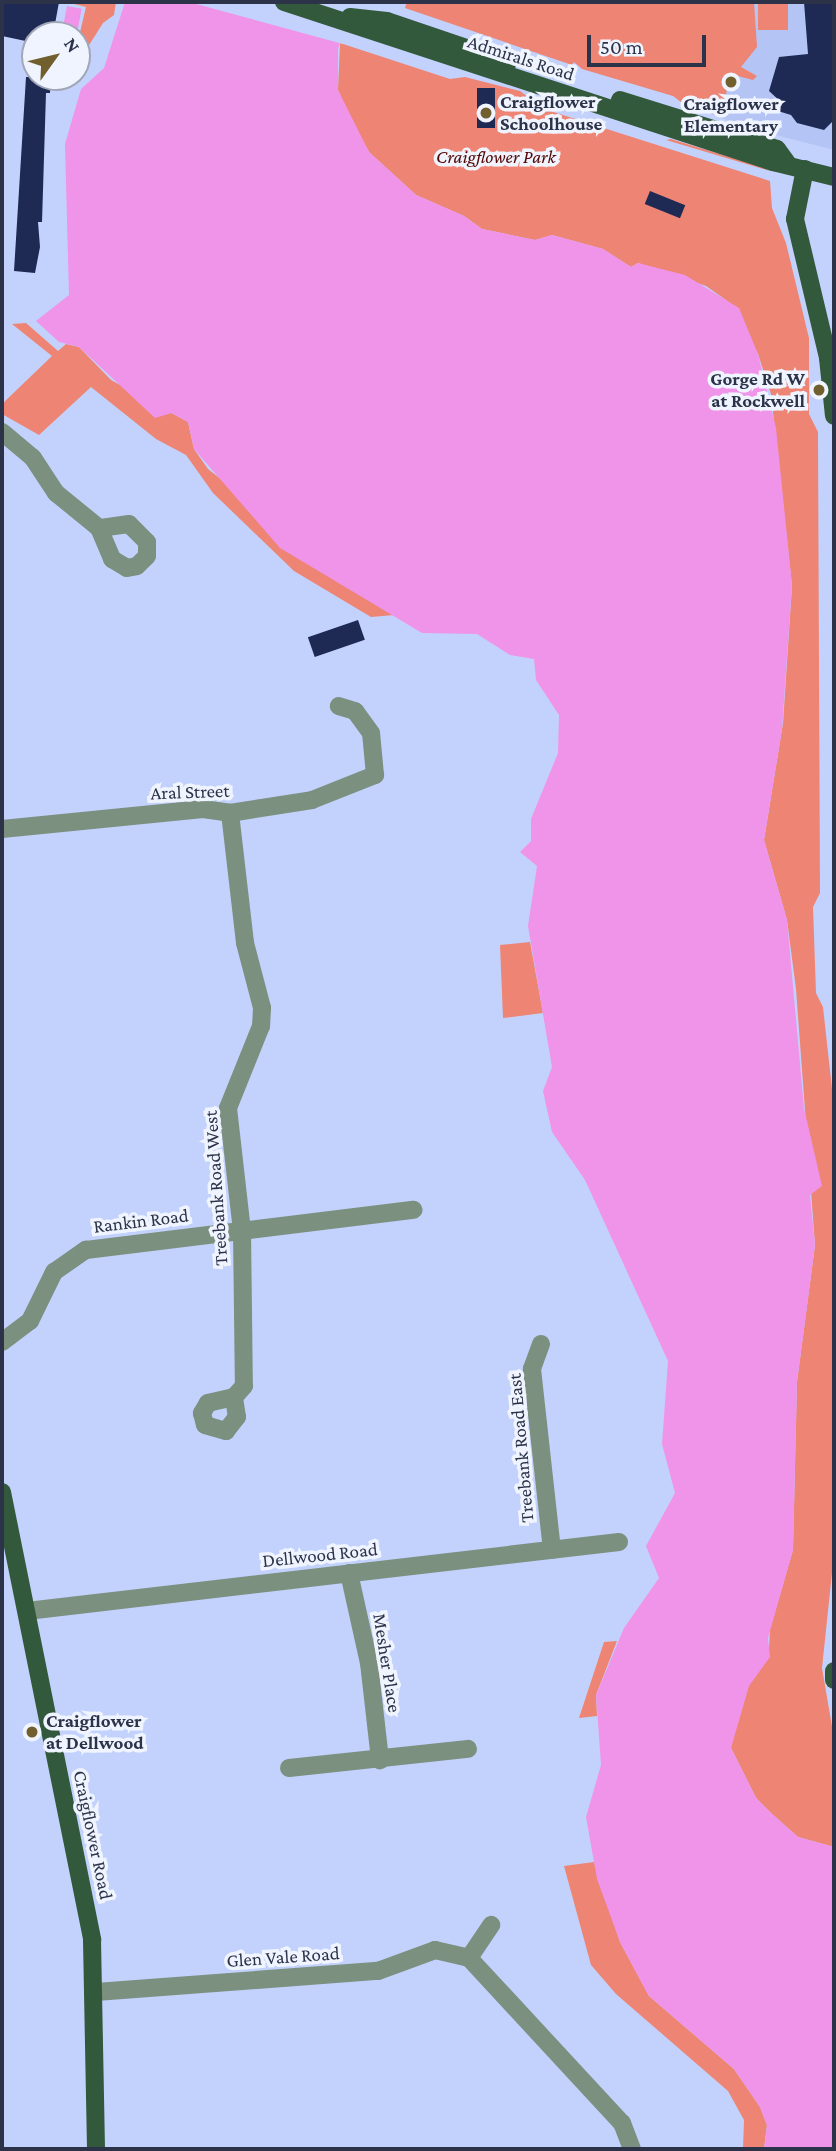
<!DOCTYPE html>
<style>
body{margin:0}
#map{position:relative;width:836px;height:2151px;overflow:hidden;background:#c3d2fd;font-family:"Crimson Pro",serif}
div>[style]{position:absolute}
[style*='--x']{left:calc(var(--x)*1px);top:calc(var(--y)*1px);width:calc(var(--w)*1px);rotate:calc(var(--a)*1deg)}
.built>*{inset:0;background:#b4c5f5}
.green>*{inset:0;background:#ee8473;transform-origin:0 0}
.water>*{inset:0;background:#ef94e8;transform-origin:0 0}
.pier>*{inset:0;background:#c3d2fd}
.building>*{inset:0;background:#1e2954;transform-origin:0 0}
.minor>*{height:18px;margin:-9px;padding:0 9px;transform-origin:9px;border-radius:9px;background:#7b907f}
.major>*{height:18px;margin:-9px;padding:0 9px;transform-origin:9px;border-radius:9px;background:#32593b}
.dots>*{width:19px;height:19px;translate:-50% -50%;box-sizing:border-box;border:4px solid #eff4ff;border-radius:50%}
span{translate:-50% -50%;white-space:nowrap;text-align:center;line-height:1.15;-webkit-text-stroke:7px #eff4ff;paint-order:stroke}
.street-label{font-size:19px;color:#2c3349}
.poi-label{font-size:19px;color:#2c3349;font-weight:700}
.left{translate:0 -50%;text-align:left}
.right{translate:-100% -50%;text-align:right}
.park-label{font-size:19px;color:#520502;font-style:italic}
.frame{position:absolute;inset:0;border:4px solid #2c3349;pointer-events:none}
.north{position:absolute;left:21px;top:21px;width:70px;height:70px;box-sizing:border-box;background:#eff4ff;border:2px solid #a1a7b6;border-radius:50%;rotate:56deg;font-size:19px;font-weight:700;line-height:28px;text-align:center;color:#2c3349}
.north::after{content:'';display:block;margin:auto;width:24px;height:32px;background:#715f2d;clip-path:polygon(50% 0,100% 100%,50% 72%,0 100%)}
.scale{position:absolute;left:587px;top:35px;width:119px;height:32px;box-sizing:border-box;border:4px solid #2c3349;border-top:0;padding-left:9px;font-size:21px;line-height:24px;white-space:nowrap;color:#2c3349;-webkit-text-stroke:5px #eff4ff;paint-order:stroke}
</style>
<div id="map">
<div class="built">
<i style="clip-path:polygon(407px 2px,834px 2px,834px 150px,752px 129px,685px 105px,673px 96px,405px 8px)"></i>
</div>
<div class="green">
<i style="clip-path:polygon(66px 2px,116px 2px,114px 15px,103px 23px,79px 61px,77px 45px,86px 7px)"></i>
<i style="clip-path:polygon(407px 2px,754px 2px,757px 47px,741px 67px,757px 76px,753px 80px,738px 76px,727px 88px,723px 117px,685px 105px,673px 96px,582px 69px,574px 62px,572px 65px,405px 8px)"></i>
<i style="left:758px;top:2px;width:30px;height:28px"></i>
<i style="clip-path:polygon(340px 43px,450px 79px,465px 77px,520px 91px,544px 109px,770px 181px,772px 208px,786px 243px,809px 338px,809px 414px,818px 432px,820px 893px,813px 907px,816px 993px,823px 1007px,834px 1107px,834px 1554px,822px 1668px,834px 1738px,834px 1847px,798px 1837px,771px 1813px,756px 1798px,731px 1748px,737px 1691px,769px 1649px,770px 1629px,793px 1550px,797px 1382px,815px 1245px,796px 989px,787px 920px,764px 840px,783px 723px,792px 586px,771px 394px,758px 354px,733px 305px,706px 286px,638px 263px,631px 267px,603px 249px,552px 235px,535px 240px,482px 229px,464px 216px,416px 195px,369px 152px,349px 116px,338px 90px)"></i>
<i style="clip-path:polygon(671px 139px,762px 167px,770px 171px,666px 140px)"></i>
<i style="clip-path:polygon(26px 323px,58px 351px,66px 344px,79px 347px,111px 380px,188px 422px,194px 449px,208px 469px,394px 615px,371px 617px,294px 571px,213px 493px,186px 455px,156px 439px,91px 387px,39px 435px,2px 414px,2px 404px,52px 356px,12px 324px)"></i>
<i style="clip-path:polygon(530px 942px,543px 1013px,503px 1018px,500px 945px)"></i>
<i style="clip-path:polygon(617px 1641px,596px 1695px,597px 1716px,579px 1718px,604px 1642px)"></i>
<i style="clip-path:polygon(594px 1862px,620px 1942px,649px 1996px,734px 2069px,760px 2107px,767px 2125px,764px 2149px,743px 2149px,744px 2120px,728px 2091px,616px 1994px,591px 1965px,564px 1866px)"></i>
</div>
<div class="water">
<i style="clip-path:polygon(125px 2px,363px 2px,343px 31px,338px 49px,338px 90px,369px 152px,416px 195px,464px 216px,482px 229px,535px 240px,552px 235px,603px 249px,631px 267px,638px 263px,685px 275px,739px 308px,758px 354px,776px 428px,792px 585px,782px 729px,764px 840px,787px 920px,804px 1108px,822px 1186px,810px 1195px,815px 1245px,797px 1382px,793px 1550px,768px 1638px,770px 1657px,749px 1686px,731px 1748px,756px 1798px,771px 1813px,798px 1837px,834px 1847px,834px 2149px,764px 2149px,767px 2125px,760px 2107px,734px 2069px,649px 1996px,620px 1942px,597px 1879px,586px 1817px,601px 1765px,596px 1695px,624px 1628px,659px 1578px,646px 1546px,675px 1493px,662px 1444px,668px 1361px,585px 1180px,552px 1132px,543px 1091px,552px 1067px,528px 926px,537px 866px,520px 852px,531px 841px,531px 819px,558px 753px,559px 715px,536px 680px,534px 659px,510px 655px,477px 634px,422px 633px,280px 548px,194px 449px,188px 422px,172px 413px,155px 418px,79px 347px,59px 342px,36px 321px,69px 295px,65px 144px,81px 89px,104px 68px)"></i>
<i style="left:67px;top:6px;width:15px;height:30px;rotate:11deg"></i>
</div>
<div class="pier">
<i style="clip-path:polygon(189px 2px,366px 2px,343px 44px)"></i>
</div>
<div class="building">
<i style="clip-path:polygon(2px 2px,59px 2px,53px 35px,35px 35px,35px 43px,2px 36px)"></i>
<i style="clip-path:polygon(804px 2px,834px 2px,834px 120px,824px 130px,797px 123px,791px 115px,778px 111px,781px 102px,769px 91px,779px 57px,808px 54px)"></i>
<i style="clip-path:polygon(26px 77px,51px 77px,50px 93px,46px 93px,42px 222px,38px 222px,40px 247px,35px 273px,14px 271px)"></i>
<i style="left:477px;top:88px;width:18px;height:40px"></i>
<i style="left:650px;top:191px;width:38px;height:14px;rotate:22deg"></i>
<i style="left:358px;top:620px;width:21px;height:53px;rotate:71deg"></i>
</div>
<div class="minor">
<i style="--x:2;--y:432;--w:40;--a:40"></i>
<i style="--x:33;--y:458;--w:42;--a:56.7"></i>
<i style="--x:56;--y:493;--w:55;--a:39.1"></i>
<i style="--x:99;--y:528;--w:34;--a:67"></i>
<i style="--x:112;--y:559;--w:17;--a:31"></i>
<i style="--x:127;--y:568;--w:10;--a:-11"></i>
<i style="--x:137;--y:566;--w:14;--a:-45"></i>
<i style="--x:147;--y:556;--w:14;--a:-90"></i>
<i style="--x:147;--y:542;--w:25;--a:-135"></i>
<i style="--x:129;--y:524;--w:30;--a:172"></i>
<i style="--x:230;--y:813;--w:131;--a:83.4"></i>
<i style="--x:245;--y:943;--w:67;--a:75.3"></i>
<i style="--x:262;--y:1008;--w:18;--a:93"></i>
<i style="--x:261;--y:1026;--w:88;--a:111.9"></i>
<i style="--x:228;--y:1108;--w:124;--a:83.5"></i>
<i style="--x:242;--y:1231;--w:155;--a:89.3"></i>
<i style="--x:244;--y:1386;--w:15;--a:132"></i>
<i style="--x:234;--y:1397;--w:27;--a:167"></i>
<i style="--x:208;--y:1403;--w:12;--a:121"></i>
<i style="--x:202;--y:1413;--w:12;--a:76"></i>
<i style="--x:205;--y:1425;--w:22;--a:16"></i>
<i style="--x:226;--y:1431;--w:18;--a:-52"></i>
<i style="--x:237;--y:1417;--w:20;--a:-99"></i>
<i style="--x:2;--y:829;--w:202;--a:-5.7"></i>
<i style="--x:203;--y:809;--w:27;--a:8"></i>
<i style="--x:230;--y:813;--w:83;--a:-9"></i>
<i style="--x:312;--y:800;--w:68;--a:-21.6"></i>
<i style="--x:375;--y:775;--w:42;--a:-95.4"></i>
<i style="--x:371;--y:733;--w:27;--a:-126"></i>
<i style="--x:355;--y:711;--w:17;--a:-163"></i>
<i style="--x:2;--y:1342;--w:35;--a:-37"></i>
<i style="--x:30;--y:1321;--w:55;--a:-63.9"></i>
<i style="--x:54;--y:1272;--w:39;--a:-35"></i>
<i style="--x:86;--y:1250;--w:330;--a:-7"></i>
<i style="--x:541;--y:1344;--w:27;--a:110"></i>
<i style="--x:532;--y:1369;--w:182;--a:83.7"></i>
<i style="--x:349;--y:1573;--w:92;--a:77.5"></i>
<i style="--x:369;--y:1663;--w:98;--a:83.5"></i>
<i style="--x:27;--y:1611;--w:596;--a:-6.65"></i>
<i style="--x:289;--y:1768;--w:180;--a:-6.1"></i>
<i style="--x:469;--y:1958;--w:40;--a:-56"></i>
<i style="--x:96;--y:1992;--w:283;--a:-4.3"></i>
<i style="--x:378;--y:1971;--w:61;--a:-20.2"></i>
<i style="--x:435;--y:1950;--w:35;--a:13"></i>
<i style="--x:469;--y:1958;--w:225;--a:47.2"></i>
<i style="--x:622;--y:2123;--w:28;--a:69"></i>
</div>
<div class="major">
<i style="--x:284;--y:2;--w:515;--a:18.12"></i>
<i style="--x:773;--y:162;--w:63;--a:13.8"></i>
<i style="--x:350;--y:17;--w:37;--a:6"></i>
<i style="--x:387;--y:21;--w:128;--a:18.7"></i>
<i style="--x:620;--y:100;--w:164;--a:17.3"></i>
<i style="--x:777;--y:149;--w:17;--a:54"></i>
<i style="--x:805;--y:169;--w:51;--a:101.3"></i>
<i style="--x:795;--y:219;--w:143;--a:76.6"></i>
<i style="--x:828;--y:358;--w:58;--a:84.1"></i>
<i style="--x:2;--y:1492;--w:457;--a:78.6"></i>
<i style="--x:92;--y:1940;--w:209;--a:88.9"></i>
<i style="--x:834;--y:1671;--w:9;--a:90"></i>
</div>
<div class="dots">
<i style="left:731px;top:82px;background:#715f2d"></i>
<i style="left:486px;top:113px;background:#715f2d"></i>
<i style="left:819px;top:390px;background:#715f2d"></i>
<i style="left:32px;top:1732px;background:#715f2d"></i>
</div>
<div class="street-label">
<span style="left:521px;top:58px;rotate:18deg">Admirals Road</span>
<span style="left:190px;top:792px;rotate:-2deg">Aral Street</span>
<span style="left:216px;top:1188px;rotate:-94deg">Treebank Road West</span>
<span style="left:141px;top:1221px;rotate:-7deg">Rankin Road</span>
<span style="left:521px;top:1448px;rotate:-95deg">Treebank Road East</span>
<span style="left:320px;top:1555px;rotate:-6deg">Dellwood Road</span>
<span style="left:387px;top:1663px;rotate:81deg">Mesher Place</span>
<span style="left:93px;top:1835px;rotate:78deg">Craigflower Road</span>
<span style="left:283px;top:1957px;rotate:-4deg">Glen Vale Road</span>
</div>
<div class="poi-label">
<span class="left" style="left:500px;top:113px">Craigflower<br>Schoolhouse</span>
<span style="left:731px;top:115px">Craigflower<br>Elementary</span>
<span class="right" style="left:805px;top:390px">Gorge Rd W<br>at Rockwell</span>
<span class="left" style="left:46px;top:1732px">Craigflower<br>at Dellwood</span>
</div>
<div class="park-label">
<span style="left:496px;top:157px">Craigflower Park</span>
</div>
<div class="frame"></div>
<div class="north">N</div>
<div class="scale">50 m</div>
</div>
